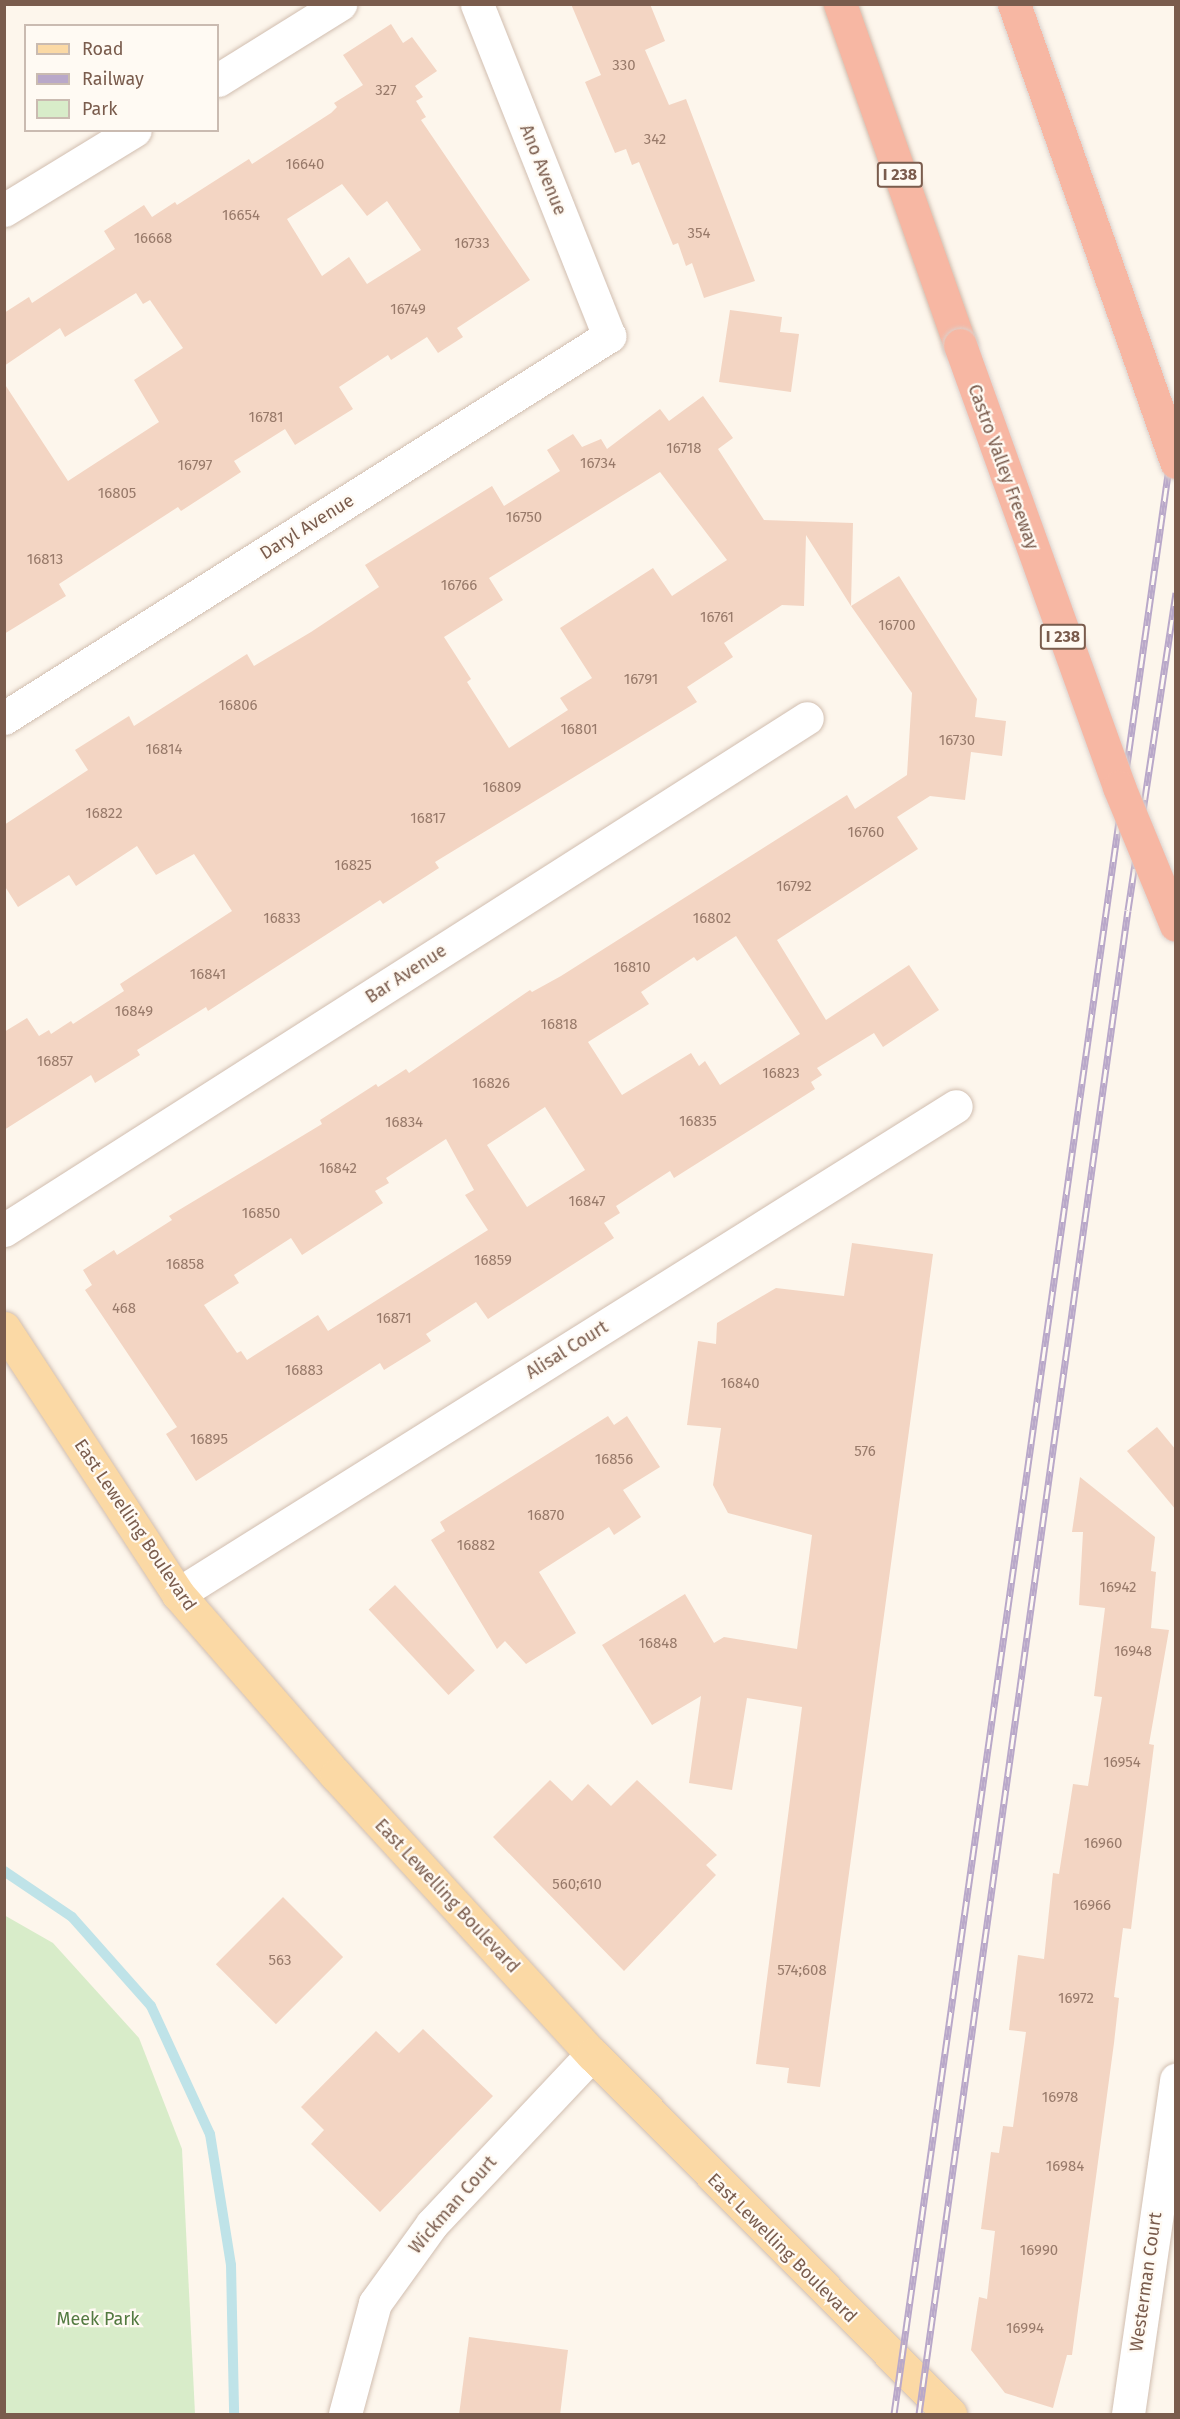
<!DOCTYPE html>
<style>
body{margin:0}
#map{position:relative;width:1180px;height:2419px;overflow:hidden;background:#fdf6ec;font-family:"Fira Sans",sans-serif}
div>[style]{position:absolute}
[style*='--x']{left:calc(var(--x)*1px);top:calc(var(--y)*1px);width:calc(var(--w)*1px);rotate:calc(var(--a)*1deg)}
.green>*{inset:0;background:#d8ecc9}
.stream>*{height:10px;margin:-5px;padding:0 5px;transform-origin:5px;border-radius:5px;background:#bfe3e8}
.building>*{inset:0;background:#f3d5c3;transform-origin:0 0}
.roads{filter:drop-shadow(0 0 2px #d1beb0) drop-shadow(0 0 2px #d1beb0)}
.minor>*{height:33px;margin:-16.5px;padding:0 16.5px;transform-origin:16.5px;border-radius:16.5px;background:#fff}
.major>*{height:33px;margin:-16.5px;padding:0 16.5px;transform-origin:16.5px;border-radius:16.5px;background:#fbd9a5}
.highway>*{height:33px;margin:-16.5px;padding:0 16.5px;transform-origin:16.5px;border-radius:16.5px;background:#f7b7a3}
.rail>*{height:7px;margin-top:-3.5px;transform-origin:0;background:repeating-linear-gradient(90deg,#fffaf3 0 14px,#b9a8c9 0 28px);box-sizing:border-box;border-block:2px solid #b9a8c9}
.bridges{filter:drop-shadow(0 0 2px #dad1cd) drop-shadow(0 0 2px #dad1cd)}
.highway-bridge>*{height:33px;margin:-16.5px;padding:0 16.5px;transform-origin:16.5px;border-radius:16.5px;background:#f7b7a3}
span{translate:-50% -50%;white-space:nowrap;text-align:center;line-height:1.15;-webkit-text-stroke:4.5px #fffaf3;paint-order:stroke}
.number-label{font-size:15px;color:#987a6a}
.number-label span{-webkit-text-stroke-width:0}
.shield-label span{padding:2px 4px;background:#fffaf3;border:2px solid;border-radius:4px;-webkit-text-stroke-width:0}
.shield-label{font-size:16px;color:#7a5c4d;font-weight:700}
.street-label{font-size:18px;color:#7a5c4d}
.park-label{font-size:18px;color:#537a41}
.frame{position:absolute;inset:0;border:6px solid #7a5c4d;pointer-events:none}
.legend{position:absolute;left:24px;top:24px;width:195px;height:108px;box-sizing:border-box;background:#fffaf3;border:2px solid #cabbb1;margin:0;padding:8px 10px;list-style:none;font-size:18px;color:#7a5c4d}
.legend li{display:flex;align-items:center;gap:12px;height:30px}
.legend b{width:30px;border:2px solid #cabbb1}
</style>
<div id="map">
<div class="green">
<i style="clip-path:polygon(4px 1915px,53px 1943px,139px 2038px,182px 2149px,195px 2414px,5px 2414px)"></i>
</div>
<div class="stream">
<i style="--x:4;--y:1871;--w:82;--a:34.1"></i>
<i style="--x:72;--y:1917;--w:119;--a:48.4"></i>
<i style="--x:151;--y:2006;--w:141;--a:65.3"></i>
<i style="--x:210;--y:2134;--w:133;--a:80.9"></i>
<i style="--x:231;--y:2265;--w:149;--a:88.8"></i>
</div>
<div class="building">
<i style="clip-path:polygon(571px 4px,650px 4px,665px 41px,645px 50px,669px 105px,686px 99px,755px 281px,704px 298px,692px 263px,686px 266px,678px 243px,673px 245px,639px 162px,632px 165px,626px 149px,615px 153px,585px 82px,601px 75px)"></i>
<i style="clip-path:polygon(evenodd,391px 24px,403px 43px,412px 37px,437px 71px,415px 86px,423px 97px,416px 101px,426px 117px,421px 120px,530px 280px,457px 328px,463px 337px,438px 353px,427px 337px,391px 360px,388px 355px,339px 387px,353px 409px,295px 445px,285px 429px,234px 461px,241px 472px,181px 511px,178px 507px,59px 584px,66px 596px,4px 634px,4px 383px,68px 481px,159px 422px,134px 380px,183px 348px,150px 300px,143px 304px,136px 293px,65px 337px,60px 328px,4px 366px,4px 313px,29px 297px,32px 303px,115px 249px,104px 231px,144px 205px,152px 217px,175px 202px,177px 205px,249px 159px,252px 164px,331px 113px,337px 107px,334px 103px,363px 85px,343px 55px,391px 24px,342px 184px,367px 216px,387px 201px,421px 250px,367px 284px,349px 257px,322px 276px,287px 219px,342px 184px)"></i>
<i style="clip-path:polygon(730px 310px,782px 317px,780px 332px,799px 334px,791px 392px,719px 382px)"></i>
<i style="clip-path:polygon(evenodd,703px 396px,733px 438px,718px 449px,764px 520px,853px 523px,851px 606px,806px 535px,804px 606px,782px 605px,724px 643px,733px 657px,687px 687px,697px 702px,435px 862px,439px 868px,383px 904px,380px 900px,208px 1011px,206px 1007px,137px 1050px,140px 1055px,95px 1083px,91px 1075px,4px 1130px,4px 1032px,27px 1018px,39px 1036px,49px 1030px,51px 1034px,71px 1021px,73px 1024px,124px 991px,120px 984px,232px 911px,194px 854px,156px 875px,137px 846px,76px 886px,69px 875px,18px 907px,4px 885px,4px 825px,88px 770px,75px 750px,129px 716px,134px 726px,247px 654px,254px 666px,311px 632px,379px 587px,365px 565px,492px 486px,504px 506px,560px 471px,547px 450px,573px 434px,582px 447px,601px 439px,607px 449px,660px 409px,669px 421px,703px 396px,660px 472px,727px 560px,672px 596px,653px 568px,560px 628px,592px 678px,560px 698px,568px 710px,509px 748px,467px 682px,471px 679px,444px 637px,503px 600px,489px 578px,660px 472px)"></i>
<i style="clip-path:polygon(evenodd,899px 576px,977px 699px,975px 717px,1006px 721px,1002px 756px,971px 752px,965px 800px,930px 796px,897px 817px,918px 849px,777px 940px,826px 1020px,909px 965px,939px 1010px,883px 1047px,874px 1033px,817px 1068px,822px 1075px,811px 1082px,815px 1089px,674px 1178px,670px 1171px,616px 1206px,620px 1213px,604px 1223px,614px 1238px,488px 1319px,476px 1302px,426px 1334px,431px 1341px,384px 1370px,380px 1363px,196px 1481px,166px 1434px,177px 1427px,85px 1290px,92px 1285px,83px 1270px,114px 1250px,117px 1255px,172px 1220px,169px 1216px,322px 1124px,320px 1120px,376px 1084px,378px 1087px,406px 1069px,409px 1073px,530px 990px,532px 992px,561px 976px,847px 795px,855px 809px,907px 775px,912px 693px,851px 606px,899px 576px,736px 936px,800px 1034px,720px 1085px,705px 1061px,699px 1066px,691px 1053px,622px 1095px,588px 1042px,649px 1004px,641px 992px,694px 957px,697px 961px,736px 936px,899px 576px,545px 1107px,585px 1170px,527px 1207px,487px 1145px,545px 1107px,899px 576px,446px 1139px,474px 1190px,465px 1195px,488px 1230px,328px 1331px,318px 1315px,247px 1360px,241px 1351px,237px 1353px,204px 1305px,239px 1283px,234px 1275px,291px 1238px,302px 1255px,383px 1203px,375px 1191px,389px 1183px,386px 1178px,446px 1139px)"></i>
<i style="clip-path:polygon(852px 1243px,933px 1254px,820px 2087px,787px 2083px,789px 2068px,756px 2064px,802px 1707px,747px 1698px,732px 1790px,689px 1783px,701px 1696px,652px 1725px,602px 1645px,685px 1594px,714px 1643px,724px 1637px,797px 1649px,812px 1535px,728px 1513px,713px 1485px,721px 1428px,687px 1425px,698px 1341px,716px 1344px,717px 1323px,776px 1288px,844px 1296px)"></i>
<i style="clip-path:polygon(608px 1416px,614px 1425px,627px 1416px,660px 1467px,623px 1490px,641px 1517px,614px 1535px,609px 1527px,539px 1572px,576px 1633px,526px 1664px,505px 1641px,497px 1649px,431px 1540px,445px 1531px,440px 1522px)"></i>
<i style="clip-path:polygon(1157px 1427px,1176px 1450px,1176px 1510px,1127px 1451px)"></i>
<i style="clip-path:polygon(1080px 1477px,1155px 1537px,1151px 1571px,1156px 1572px,1151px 1628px,1169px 1630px,1149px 1744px,1154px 1745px,1131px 1929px,1123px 1928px,1114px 1997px,1119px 1998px,1114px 2043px,1072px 2355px,1067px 2355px,1053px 2408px,1005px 2393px,971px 2350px,979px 2297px,987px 2299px,995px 2231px,981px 2229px,991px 2152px,999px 2153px,1003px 2126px,1013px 2127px,1026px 2032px,1009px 2030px,1018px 1955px,1044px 1959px,1053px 1873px,1059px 1874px,1073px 1784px,1088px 1786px,1102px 1697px,1094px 1696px,1105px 1608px,1079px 1605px,1083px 1532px,1072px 1532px)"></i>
<i style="left:395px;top:1585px;width:117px;height:36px;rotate:47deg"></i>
<i style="clip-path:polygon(550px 1780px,572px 1801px,588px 1784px,611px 1806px,637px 1780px,717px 1855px,706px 1865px,716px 1875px,624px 1971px,493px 1837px)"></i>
<i style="left:283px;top:1897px;width:85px;height:95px;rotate:45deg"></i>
<i style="clip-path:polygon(423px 2029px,493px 2096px,380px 2212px,311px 2144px,324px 2130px,301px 2107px,376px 2031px,399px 2053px)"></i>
<i style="clip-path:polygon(469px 2337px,568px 2350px,560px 2415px,459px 2415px)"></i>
</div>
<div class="roads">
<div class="minor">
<i style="--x:218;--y:80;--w:144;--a:-31.9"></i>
<i style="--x:4;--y:210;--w:153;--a:-31.4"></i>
<i style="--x:4;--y:718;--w:716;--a:-32.27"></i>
<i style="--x:609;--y:336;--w:357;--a:-111.7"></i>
<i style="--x:4;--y:1230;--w:952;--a:-32.52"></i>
<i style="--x:178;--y:1594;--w:918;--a:-32.1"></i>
<i style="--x:345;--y:2414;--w:115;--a:-74.9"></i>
<i style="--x:375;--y:2303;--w:97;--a:-54.2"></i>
<i style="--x:432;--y:2224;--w:233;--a:-46.7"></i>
<i style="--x:1128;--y:2414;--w:338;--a:-81.8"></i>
</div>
<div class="major">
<i style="--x:4;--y:1328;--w:318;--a:56.8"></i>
<i style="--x:178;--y:1594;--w:240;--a:48.9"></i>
<i style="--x:336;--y:1775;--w:379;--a:47.5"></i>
<i style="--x:592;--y:2054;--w:508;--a:45.16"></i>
</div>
<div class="highway">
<i style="--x:840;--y:4;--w:361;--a:70.6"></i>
</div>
</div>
<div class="rail">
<i style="--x:894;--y:2414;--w:2017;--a:-81.96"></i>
<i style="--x:919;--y:2414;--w:1518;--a:-82.09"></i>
<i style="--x:1128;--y:910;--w:321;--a:-81.4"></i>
</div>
<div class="bridges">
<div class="highway-bridge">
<i style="--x:1014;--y:4;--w:486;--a:70.5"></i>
<i style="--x:960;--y:345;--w:470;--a:70.2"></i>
<i style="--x:1119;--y:787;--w:149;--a:67.6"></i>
</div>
</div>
<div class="number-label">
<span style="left:624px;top:66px">330</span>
<span style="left:386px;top:91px">327</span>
<span style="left:655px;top:140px">342</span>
<span style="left:305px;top:165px">16640</span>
<span style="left:241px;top:216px">16654</span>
<span style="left:699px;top:234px">354</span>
<span style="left:153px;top:239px">16668</span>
<span style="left:472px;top:244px">16733</span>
<span style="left:408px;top:310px">16749</span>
<span style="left:266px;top:418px">16781</span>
<span style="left:684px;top:449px">16718</span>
<span style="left:598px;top:464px">16734</span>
<span style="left:195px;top:466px">16797</span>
<span style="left:117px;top:494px">16805</span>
<span style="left:524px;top:518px">16750</span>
<span style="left:45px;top:560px">16813</span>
<span style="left:459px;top:586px">16766</span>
<span style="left:717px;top:618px">16761</span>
<span style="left:897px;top:626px">16700</span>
<span style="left:641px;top:680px">16791</span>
<span style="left:238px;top:706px">16806</span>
<span style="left:579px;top:730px">16801</span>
<span style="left:957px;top:741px">16730</span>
<span style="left:164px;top:750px">16814</span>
<span style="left:502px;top:788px">16809</span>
<span style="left:104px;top:814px">16822</span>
<span style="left:428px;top:819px">16817</span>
<span style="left:866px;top:833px">16760</span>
<span style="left:353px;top:866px">16825</span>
<span style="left:794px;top:887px">16792</span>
<span style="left:282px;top:919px">16833</span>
<span style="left:712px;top:919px">16802</span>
<span style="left:632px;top:968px">16810</span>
<span style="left:208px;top:975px">16841</span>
<span style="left:134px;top:1012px">16849</span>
<span style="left:559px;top:1025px">16818</span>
<span style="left:55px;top:1062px">16857</span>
<span style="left:781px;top:1074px">16823</span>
<span style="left:491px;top:1084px">16826</span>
<span style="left:698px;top:1122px">16835</span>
<span style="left:404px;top:1123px">16834</span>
<span style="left:338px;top:1169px">16842</span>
<span style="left:587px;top:1202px">16847</span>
<span style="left:261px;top:1214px">16850</span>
<span style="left:493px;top:1261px">16859</span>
<span style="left:185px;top:1265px">16858</span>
<span style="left:124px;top:1309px">468</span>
<span style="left:394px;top:1319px">16871</span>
<span style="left:304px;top:1371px">16883</span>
<span style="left:740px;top:1384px">16840</span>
<span style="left:209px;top:1440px">16895</span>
<span style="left:865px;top:1452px">576</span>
<span style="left:614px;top:1460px">16856</span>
<span style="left:546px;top:1516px">16870</span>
<span style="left:476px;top:1546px">16882</span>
<span style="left:1118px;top:1588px">16942</span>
<span style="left:658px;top:1644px">16848</span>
<span style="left:1133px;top:1652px">16948</span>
<span style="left:1122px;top:1763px">16954</span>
<span style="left:1103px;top:1844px">16960</span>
<span style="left:577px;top:1885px">560;610</span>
<span style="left:1092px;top:1906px">16966</span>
<span style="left:280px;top:1961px">563</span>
<span style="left:802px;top:1971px">574;608</span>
<span style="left:1076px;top:1999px">16972</span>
<span style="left:1060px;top:2098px">16978</span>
<span style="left:1065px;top:2167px">16984</span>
<span style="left:1039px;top:2251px">16990</span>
<span style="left:1025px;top:2329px">16994</span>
</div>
<div class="shield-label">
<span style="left:900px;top:175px">I 238</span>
<span style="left:1063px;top:637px">I 238</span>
</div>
<div class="street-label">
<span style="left:543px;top:170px;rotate:68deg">Ano Avenue</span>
<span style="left:1003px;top:467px;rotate:70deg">Castro Valley Freeway</span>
<span style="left:307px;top:527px;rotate:-32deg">Daryl Avenue</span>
<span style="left:406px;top:974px;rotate:-33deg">Bar Avenue</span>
<span style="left:567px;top:1350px;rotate:-32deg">Alisal Court</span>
<span style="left:135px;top:1525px;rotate:56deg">East Lewelling Boulevard</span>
<span style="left:447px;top:1896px;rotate:47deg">East Lewelling Boulevard</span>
<span style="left:453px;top:2205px;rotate:-49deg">Wickman Court</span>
<span style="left:782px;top:2248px;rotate:45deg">East Lewelling Boulevard</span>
<span style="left:1146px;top:2282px;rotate:-82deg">Westerman Court</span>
</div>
<div class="park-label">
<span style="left:98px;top:2319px">Meek Park</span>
</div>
<div class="frame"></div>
<ul class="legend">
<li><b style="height:8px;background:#fbd9a5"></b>Road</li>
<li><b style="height:8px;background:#b9a8c9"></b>Railway</li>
<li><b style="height:16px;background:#d8ecc9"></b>Park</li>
</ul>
</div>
